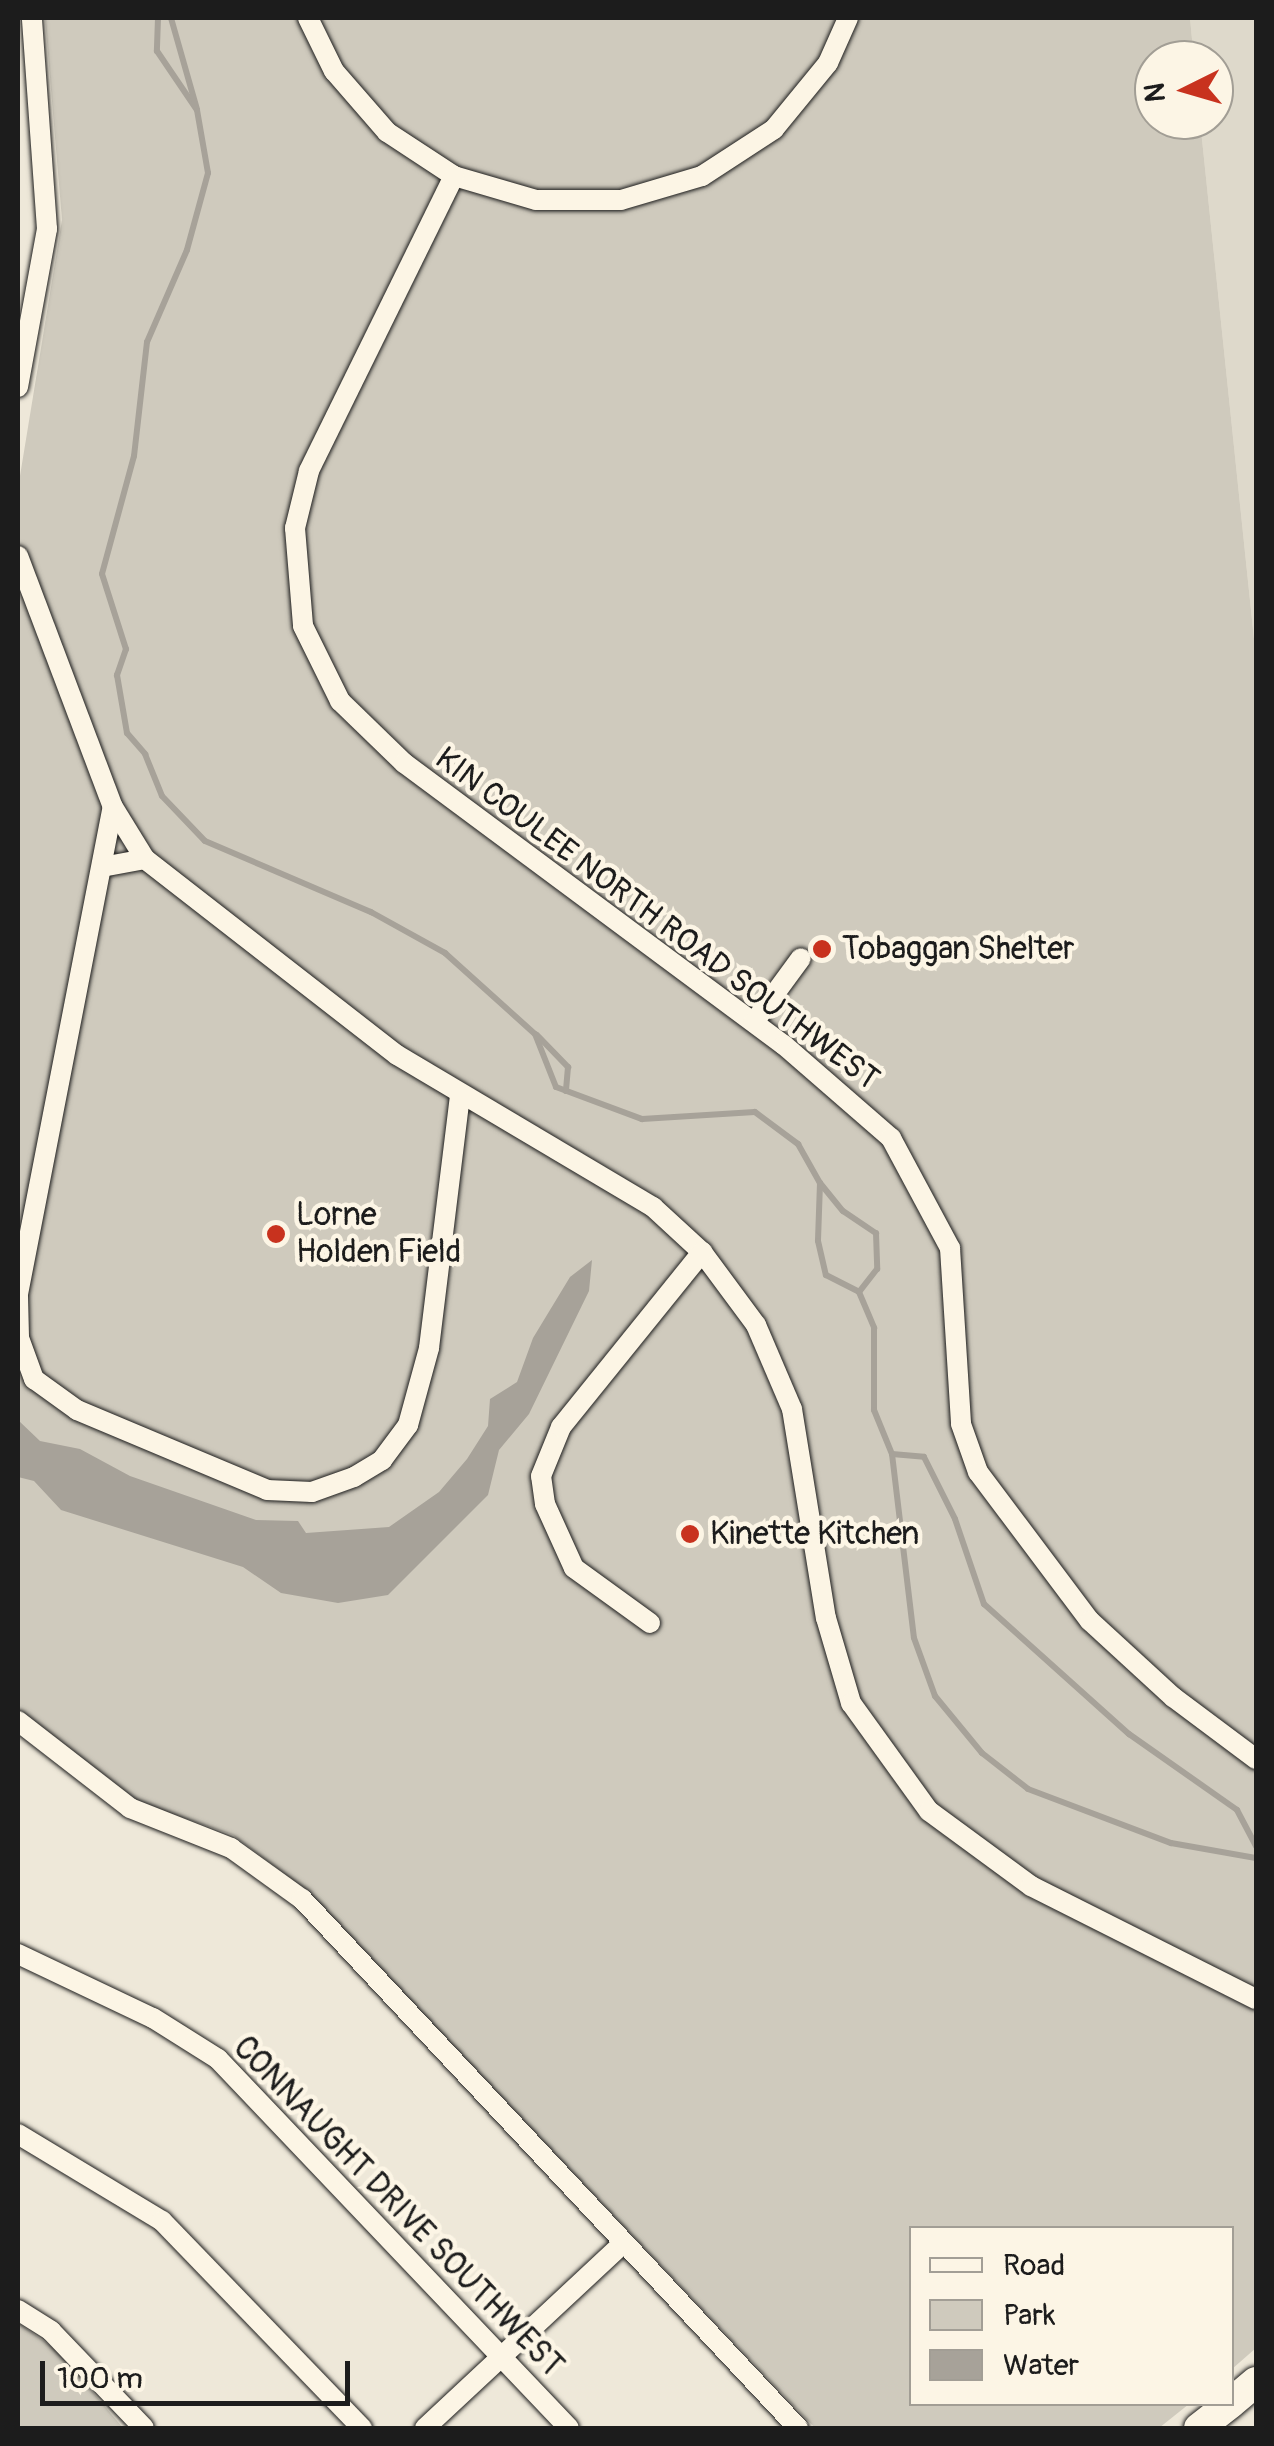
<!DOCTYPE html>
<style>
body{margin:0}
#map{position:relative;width:1274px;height:2446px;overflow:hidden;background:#eee8d9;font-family:Pangolin,sans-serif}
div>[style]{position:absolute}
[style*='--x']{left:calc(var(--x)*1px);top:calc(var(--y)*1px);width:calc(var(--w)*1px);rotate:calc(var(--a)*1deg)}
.built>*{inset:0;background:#ded9cb}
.green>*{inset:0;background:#cfcabd}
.water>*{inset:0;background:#a7a299}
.stream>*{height:6px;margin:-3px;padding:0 3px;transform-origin:3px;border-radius:3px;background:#a7a299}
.roads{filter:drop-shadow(0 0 2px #1c1c1c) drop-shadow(0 0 2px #1c1c1c)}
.minor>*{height:20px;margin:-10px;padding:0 10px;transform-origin:10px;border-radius:10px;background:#fcf5e5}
.highway>*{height:30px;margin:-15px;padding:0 15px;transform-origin:15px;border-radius:15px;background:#fcf5e5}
.dots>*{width:28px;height:28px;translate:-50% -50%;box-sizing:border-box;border:5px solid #fcf5e5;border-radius:50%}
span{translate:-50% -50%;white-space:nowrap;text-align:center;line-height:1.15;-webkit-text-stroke:9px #fcf5e5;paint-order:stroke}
.street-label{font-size:32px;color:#1c1c1c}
.poi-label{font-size:32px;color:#1c1c1c}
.left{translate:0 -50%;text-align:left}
.frame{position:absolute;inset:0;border:20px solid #1c1c1c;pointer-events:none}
.legend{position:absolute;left:909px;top:2226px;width:325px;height:180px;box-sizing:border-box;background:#fcf5e5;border:2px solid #a29e95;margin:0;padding:12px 18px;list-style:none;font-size:30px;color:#1c1c1c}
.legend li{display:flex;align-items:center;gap:20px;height:50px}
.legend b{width:50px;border:2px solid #a29e95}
.north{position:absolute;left:1134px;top:40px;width:100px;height:100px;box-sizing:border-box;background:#fcf5e5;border:2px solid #a29e95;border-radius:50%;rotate:265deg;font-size:28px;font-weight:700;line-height:40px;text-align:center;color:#1c1c1c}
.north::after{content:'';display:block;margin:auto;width:35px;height:45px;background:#c8321e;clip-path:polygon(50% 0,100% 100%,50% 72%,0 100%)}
.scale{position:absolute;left:40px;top:2361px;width:310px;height:45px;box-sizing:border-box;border:5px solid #1c1c1c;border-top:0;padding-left:12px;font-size:30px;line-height:35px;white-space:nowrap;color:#1c1c1c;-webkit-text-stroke:8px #fcf5e5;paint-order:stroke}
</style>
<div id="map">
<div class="built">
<i style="clip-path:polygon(1190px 18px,1256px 18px,1256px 658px,1200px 120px,1214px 120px,1214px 60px,1194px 60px)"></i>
</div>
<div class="green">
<i style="clip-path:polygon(45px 18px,1190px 18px,1194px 60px,1154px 60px,1154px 120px,1200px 120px,1256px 658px,1256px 2348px,1232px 2369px,1232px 2228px,912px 2228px,912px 2404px,1189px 2404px,1159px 2428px,815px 2428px,306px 1890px,233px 1835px,133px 1800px,18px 1714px,18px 488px,62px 220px)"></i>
<i style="clip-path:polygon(18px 2323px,58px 2351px,123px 2428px,18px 2428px)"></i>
</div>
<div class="water">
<i style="clip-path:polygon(592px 1260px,589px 1291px,529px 1414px,499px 1450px,488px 1495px,388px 1595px,338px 1603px,281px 1593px,243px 1567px,61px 1510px,34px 1481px,18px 1477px,18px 1420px,40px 1441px,80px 1449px,130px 1476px,256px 1520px,298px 1521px,306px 1533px,389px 1527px,439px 1492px,467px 1459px,488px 1426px,490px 1399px,517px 1382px,533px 1338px,570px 1277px)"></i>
</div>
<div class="stream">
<i style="--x:158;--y:18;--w:33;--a:92"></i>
<i style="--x:157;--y:51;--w:71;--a:55.9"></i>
<i style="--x:197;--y:110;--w:64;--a:80.1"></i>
<i style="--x:208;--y:173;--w:80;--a:105.3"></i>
<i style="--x:187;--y:250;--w:100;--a:113.5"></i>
<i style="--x:147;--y:342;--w:115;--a:96.5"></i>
<i style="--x:134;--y:456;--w:122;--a:105.2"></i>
<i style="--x:102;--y:574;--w:79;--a:72.3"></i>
<i style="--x:126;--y:649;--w:28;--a:109"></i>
<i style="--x:117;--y:675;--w:59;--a:80.2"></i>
<i style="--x:127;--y:733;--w:28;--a:49"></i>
<i style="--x:145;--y:754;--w:45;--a:68"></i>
<i style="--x:162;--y:796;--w:62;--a:46.3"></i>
<i style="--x:205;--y:841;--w:181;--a:23.2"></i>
<i style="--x:371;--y:912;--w:85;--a:29"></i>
<i style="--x:445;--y:953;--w:121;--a:42"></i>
<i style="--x:535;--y:1034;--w:57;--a:68.4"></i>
<i style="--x:556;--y:1087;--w:92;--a:20.4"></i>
<i style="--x:642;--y:1119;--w:113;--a:-3.5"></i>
<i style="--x:755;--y:1112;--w:54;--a:36.7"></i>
<i style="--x:798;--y:1144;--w:45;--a:60.6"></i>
<i style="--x:820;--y:1183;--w:58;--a:92"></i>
<i style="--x:818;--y:1241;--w:35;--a:77"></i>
<i style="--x:826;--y:1275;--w:37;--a:27"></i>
<i style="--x:859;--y:1292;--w:39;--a:67"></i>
<i style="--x:874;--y:1328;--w:82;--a:90"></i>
<i style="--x:874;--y:1410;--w:48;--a:67.8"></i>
<i style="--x:892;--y:1454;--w:185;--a:83.2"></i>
<i style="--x:914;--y:1638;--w:62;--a:70.1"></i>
<i style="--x:935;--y:1696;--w:74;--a:50.5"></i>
<i style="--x:982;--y:1753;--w:58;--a:38"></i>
<i style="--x:1028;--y:1789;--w:153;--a:20.7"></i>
<i style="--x:1171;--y:1843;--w:86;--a:10"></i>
<i style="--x:171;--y:18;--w:95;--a:74.1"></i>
<i style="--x:537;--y:1035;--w:45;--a:45.9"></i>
<i style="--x:568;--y:1067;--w:24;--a:95"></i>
<i style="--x:820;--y:1183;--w:36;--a:51"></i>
<i style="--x:843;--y:1211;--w:40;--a:34"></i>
<i style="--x:876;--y:1233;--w:36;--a:88"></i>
<i style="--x:877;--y:1269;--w:29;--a:128"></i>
<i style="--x:892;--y:1454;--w:32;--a:5"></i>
<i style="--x:924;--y:1457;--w:69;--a:63.4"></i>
<i style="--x:955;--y:1519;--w:90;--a:71.2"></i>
<i style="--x:984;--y:1604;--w:195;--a:41.9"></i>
<i style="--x:1129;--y:1734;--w:132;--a:35.1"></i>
<i style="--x:1237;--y:1810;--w:41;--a:62.2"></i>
</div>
<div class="roads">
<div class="minor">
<i style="--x:308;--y:18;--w:59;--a:63.9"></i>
<i style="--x:334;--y:71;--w:81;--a:49"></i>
<i style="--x:387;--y:132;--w:80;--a:33.3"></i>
<i style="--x:454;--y:176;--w:85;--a:16.3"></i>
<i style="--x:536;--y:200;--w:85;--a:0"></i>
<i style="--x:621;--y:200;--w:84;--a:-16.5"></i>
<i style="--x:702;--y:176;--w:86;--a:-33.1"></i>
<i style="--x:774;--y:129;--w:85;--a:-50.7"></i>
<i style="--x:828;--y:63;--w:49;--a:-66"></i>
<i style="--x:454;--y:176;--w:329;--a:116.2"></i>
<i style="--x:309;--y:471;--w:59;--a:103.8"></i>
<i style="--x:295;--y:528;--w:98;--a:85.3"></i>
<i style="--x:303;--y:626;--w:84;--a:63.7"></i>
<i style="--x:340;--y:701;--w:89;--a:44.1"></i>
<i style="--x:404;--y:763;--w:473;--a:36.6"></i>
<i style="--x:784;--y:1045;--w:142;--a:41"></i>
<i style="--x:891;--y:1138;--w:125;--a:61.8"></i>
<i style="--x:950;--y:1248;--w:176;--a:86.4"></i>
<i style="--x:961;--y:1424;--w:51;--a:70.5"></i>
<i style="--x:978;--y:1472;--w:186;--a:53.1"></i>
<i style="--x:1090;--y:1621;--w:113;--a:42.5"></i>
<i style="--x:1173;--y:1697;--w:104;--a:36.8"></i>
<i style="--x:18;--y:387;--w:161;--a:-79.6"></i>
<i style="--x:47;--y:229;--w:212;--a:-94.1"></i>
<i style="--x:18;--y:556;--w:268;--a:69.3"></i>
<i style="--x:113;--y:807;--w:61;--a:58.4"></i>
<i style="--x:145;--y:859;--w:319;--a:37.9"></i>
<i style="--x:397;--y:1055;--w:298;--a:30.7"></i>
<i style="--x:653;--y:1207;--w:67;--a:42.6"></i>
<i style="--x:702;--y:1252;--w:91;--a:53.5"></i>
<i style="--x:756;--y:1325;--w:91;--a:66.8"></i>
<i style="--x:792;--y:1409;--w:212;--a:80.8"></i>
<i style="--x:826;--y:1618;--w:89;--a:73.6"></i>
<i style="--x:851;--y:1703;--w:133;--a:54.2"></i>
<i style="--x:929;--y:1811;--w:127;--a:36.3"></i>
<i style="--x:1031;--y:1886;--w:252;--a:26.7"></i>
<i style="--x:102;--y:867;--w:44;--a:-10.5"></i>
<i style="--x:754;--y:1022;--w:79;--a:-53.7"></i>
<i style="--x:18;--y:1294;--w:496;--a:-79"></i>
<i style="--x:18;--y:1296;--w:42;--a:88.6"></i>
<i style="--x:19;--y:1338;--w:44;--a:69.9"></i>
<i style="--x:34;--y:1379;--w:53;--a:35.8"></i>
<i style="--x:77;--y:1410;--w:206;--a:22.8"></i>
<i style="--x:267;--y:1490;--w:45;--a:2.5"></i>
<i style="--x:312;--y:1492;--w:45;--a:-19.7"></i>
<i style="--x:354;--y:1477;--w:33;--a:-31"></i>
<i style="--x:382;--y:1460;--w:44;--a:-53.4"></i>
<i style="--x:408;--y:1425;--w:80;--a:-74.7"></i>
<i style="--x:429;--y:1348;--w:253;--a:-83"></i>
<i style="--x:650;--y:1623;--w:94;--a:-144.1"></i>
<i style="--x:574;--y:1568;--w:70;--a:-114.4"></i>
<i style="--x:545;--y:1504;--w:28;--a:-98"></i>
<i style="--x:541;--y:1476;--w:53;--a:-67.8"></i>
<i style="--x:561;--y:1427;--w:225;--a:-51.1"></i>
<i style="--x:18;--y:1721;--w:142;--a:37.8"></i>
<i style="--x:130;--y:1808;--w:109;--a:21.6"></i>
<i style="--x:231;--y:1848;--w:87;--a:35.7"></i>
<i style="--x:302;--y:1899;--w:725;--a:46.84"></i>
<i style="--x:18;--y:1954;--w:149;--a:25.4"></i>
<i style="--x:153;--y:2018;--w:77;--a:32.2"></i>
<i style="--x:218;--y:2059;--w:509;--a:46.43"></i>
<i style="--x:18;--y:2134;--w:168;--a:31.1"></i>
<i style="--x:162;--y:2221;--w:288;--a:46"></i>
<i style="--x:18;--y:2310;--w:39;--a:32"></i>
<i style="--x:51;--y:2331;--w:134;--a:46.2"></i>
<i style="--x:425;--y:2428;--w:267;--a:-43"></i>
</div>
<div class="highway">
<i style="--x:1232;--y:2402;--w:31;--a:-40"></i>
<i style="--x:1199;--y:2428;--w:39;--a:-38"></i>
</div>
</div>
<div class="dots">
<i style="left:822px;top:949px;background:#c8321e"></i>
<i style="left:276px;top:1234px;background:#c8321e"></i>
<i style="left:690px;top:1534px;background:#c8321e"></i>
</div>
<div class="street-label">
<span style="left:657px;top:919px;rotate:37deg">KIN COULEE NORTH ROAD SOUTHWEST</span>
<span style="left:398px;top:2207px;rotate:46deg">CONNAUGHT DRIVE SOUTHWEST</span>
</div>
<div class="poi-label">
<span class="left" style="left:842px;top:949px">Tobaggan Shelter</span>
<span class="left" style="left:296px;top:1234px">Lorne<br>Holden Field</span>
<span class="left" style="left:710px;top:1534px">Kinette Kitchen</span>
</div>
<div class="frame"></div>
<ul class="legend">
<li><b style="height:12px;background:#fcf5e5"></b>Road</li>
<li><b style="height:28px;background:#cfcabd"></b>Park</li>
<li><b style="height:28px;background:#a7a299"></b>Water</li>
</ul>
<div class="north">N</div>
<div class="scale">100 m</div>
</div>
